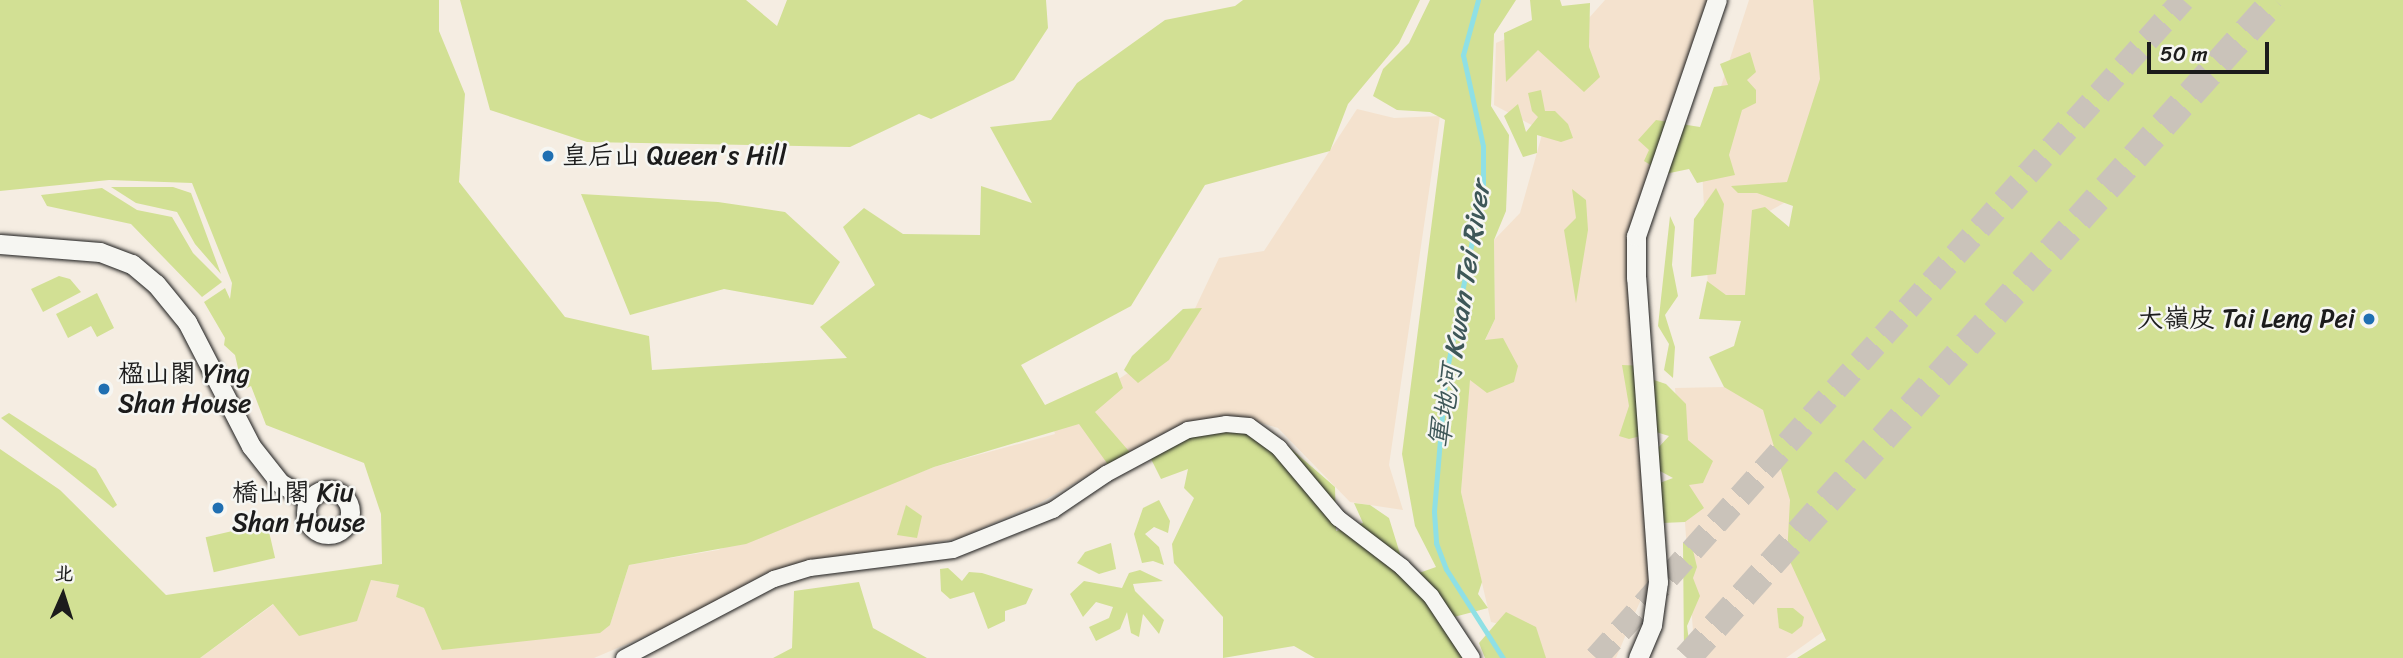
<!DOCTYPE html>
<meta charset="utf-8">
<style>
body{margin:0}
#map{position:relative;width:2403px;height:658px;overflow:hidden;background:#f5ede2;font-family:Sriracha,"LXGW WenKai TC",sans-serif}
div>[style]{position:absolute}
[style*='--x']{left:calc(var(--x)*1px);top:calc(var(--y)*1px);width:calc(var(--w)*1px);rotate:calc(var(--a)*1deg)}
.built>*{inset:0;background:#f4e2ce}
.green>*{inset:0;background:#d2e094;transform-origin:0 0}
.stream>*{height:5px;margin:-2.5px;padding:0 2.5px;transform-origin:2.5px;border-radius:2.5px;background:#8fe0e5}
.trunk-tunnel>*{height:24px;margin-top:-12px;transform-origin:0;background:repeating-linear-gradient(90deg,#cac3ba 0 24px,transparent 0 36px)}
.motorway-tunnel>*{height:28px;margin-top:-14px;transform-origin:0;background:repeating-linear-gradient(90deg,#cac3ba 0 28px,transparent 0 42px)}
.roads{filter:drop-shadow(0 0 2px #1c1c1c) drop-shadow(0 0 2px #1c1c1c)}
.minor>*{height:16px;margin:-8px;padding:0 8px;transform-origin:8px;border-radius:8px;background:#f6f6f2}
.tertiary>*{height:19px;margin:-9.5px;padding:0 9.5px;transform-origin:9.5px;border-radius:9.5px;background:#f6f6f2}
.tertiary>.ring{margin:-9.5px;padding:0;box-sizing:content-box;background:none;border:19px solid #f6f6f2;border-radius:50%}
.dots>*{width:19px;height:19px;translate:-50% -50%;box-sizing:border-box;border:4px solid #f6f6f2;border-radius:50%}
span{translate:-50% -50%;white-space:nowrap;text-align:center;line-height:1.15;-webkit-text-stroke:5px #f6f6f2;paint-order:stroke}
.poi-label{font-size:26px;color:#1c1c1c}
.left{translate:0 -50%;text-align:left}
.right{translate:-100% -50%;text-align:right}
.water-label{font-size:28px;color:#3e5758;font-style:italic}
.north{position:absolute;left:28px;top:560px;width:70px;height:70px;-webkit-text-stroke:5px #f6f6f2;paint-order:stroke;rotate:3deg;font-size:19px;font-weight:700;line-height:28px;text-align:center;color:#1c1c1c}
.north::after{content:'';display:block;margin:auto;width:24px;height:32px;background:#1c1c1c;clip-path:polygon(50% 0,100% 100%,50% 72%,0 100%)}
.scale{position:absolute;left:2147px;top:42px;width:122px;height:32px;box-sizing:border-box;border:4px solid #1c1c1c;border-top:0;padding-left:9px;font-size:21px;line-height:24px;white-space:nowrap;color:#1c1c1c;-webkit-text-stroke:5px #f6f6f2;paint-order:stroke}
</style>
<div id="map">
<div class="built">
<i style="clip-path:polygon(1605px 0,1712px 0,1627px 252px,1653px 571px,1616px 658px,1531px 658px,1522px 629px,1491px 622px,1461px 492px,1470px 373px,1495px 319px,1494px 240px,1520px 213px,1543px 131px,1494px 105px,1496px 43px,1527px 29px,1572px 37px)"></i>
<i style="clip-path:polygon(1749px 0,1826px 0,1832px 57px,1795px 197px,1755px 219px,1753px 308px,1709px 308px,1701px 148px)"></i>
<i style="clip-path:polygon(1357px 109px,1394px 118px,1440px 116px,1389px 465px,1403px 510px,1350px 502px,1278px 428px,1242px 417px,1173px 428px,1041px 502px,960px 538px,766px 573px,688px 618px,594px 658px,200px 658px,274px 604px,371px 580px,399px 585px,396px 597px,424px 608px,610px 625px,629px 565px,718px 550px,934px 467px,1055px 434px,1052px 423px,1181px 338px,1219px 258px,1264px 251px)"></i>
<i style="clip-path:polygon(1724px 387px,1768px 397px,1828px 628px,1786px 658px,1695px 658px,1675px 388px)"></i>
</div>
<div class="green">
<i style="clip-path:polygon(0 0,439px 0,439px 31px,465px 94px,459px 182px,565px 317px,649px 336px,652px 370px,847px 358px,820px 327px,875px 285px,843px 227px,864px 208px,903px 234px,980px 235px,981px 186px,1032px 203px,990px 127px,1051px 120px,1077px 83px,1165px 20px,1235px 6px,1243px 0,1420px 0,1399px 43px,1348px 104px,1330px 151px,1205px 185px,1131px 306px,1021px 365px,1045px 405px,1117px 372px,1123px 388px,1095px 412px,1134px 457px,1109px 466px,1079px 424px,934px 467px,746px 544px,629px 565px,610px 625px,600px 633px,442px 650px,424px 608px,396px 597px,399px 585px,371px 580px,357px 621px,299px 636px,273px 604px,200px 658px,0 658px,0 449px,60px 490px,166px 595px,382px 564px,381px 514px,364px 463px,266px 425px,251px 386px,243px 390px,235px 355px,224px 345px,225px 338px,204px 302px,225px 288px,230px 299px,232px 283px,192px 183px,109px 180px,0 191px)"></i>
<i style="clip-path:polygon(460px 0,746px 0,777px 26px,787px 0,1046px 0,1048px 28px,1014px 80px,931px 119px,919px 114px,850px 147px,587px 142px,490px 110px)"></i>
<i style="clip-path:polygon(1430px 0,1516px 0,1494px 34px,1491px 106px,1509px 135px,1506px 211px,1494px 240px,1495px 319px,1485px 340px,1503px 338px,1518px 366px,1514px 382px,1487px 393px,1470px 380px,1461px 492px,1482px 582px,1478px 594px,1488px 608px,1454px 617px,1472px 658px,1315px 658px,1294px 646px,1223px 658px,1223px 617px,1174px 563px,1172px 544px,1194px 498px,1184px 488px,1188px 469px,1161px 479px,1151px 459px,1178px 427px,1242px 417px,1273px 433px,1335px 487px,1336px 531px,1363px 523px,1354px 503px,1370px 505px,1389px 518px,1401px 557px,1419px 573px,1436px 567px,1415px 526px,1402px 454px,1445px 120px,1430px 112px,1397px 110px,1373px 96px,1383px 69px,1409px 43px)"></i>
<i style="clip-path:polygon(1530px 0,1560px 0,1562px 6px,1590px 3px,1589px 47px,1600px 77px,1584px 92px,1538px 50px,1506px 82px,1504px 33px,1532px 20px)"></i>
<i style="clip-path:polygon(1813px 0,2403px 0,2403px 658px,1797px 658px,1826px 640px,1787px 555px,1790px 500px,1763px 410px,1724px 387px,1709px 357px,1734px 346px,1741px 321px,1699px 319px,1707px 281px,1726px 295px,1745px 295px,1752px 210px,1765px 207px,1789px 227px,1793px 206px,1757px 193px,1738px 193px,1731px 186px,1787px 182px,1820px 79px)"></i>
<i style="clip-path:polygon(1750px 52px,1756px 72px,1747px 80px,1756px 90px,1756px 103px,1742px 110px,1729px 155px,1735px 175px,1697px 183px,1689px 169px,1665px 174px,1644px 161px,1649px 150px,1638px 140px,1656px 120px,1700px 127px,1714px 87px,1728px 85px,1720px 64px)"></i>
<i style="clip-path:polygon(1541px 90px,1545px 111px,1555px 111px,1568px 124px,1573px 138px,1561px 142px,1537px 135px,1537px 153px,1523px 157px,1504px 116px,1518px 104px,1526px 132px,1538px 117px,1532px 111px,1528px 93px)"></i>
<i style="clip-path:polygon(111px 187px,173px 187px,191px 193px,221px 274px,195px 244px,177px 212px,136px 203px)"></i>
<i style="clip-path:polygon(102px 188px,137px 210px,172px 217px,193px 253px,222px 282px,202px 297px,131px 224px,47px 206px,41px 195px)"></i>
<i style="clip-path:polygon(1716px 188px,1724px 204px,1716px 274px,1691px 277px,1694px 219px)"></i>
<i style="clip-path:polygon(1572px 189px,1586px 200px,1588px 230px,1576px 303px,1564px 230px,1576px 218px)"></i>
<i style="clip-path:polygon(581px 194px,718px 202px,785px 212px,840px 262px,813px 305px,724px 289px,630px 315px)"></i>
<i style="clip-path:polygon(1670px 216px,1675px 227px,1672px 265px,1678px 296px,1665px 315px,1675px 347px,1673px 378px,1664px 370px,1669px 344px,1658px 326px)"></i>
<i style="clip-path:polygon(59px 276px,70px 279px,81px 292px,43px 312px,31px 289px)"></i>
<i style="clip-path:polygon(97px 293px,114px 328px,97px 337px,91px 326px,68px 338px,56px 314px)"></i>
<i style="clip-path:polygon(1202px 308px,1169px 360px,1138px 383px,1124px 370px,1132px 356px,1183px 309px)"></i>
<i style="clip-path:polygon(1622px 365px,1646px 366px,1648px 378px,1666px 384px,1686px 404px,1688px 440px,1713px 461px,1703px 483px,1689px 485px,1704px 508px,1685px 522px,1662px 523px,1657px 484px,1673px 478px,1660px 471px,1658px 448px,1669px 436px,1656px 432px,1629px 439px,1619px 436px,1629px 406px)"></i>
<i style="clip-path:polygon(9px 413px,96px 469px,117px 505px,113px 508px,1px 418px)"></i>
<i style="clip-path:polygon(1159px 500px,1170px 521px,1168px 533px,1154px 527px,1145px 534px,1159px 547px,1164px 565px,1153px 561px,1142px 563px,1134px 534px,1143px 508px)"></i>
<i style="clip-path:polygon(906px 505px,922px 516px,917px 538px,897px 535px)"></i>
<i style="left:267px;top:523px;width:36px;height:63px;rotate:77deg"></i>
<i style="clip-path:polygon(1691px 542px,1697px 567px,1693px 578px,1700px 596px,1687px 626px,1689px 641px,1684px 653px,1683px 543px)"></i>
<i style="clip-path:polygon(1111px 543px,1116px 569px,1099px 574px,1077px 563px,1085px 552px)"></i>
<i style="clip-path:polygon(948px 568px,962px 581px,969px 572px,982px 573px,1033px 589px,1026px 604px,1005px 611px,1005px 621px,988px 629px,974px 592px,950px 599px,941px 591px,940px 569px)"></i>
<i style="clip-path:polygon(1140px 570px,1163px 581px,1133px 584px,1135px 591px,1164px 620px,1159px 634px,1143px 614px,1139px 637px,1131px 633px,1127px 612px,1120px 629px,1096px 641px,1089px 627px,1109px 618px,1113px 607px,1096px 602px,1083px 617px,1070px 594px,1084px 581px,1122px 588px,1129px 573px)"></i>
<i style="clip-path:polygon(859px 582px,873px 628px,927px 658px,773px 658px,792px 648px,794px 591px)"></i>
<i style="clip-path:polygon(1777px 608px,1793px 608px,1804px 617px,1802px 626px,1792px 634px,1779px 628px)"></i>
<i style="clip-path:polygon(1506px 612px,1536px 627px,1546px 658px,1485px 658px,1479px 643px)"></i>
</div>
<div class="stream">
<i style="--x:1478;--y:0;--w:57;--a:105.3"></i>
<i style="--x:1463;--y:55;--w:93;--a:77.6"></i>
<i style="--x:1483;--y:146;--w:38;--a:90"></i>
<i style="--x:1483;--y:184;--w:200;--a:101"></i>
<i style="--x:1445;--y:380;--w:132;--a:94.8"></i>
<i style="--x:1434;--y:512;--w:31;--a:86"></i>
<i style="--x:1436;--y:543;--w:28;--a:69"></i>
<i style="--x:1446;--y:569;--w:106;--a:57.4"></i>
</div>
<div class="trunk-tunnel">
<i style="--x:1596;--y:658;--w:882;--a:-48.26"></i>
</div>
<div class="motorway-tunnel">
<i style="--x:1687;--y:658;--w:882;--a:-48.22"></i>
</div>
<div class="roads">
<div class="minor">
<i style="--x:624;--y:658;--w:170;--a:-27.8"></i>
<i style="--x:774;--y:579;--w:38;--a:-17"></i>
<i style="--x:810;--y:568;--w:144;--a:-7.2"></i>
<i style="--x:953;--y:550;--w:108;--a:-21.8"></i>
<i style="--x:1053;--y:510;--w:64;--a:-34.2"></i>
<i style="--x:1106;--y:474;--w:93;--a:-28.2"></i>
<i style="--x:1188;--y:430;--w:38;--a:-9"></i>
<i style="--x:1226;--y:424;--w:23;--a:5"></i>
<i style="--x:1249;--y:426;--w:37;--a:36"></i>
<i style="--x:1279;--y:448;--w:92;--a:49.9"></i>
<i style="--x:1338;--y:518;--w:81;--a:37.4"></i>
<i style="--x:1402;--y:567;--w:41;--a:45"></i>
<i style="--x:1431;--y:596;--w:74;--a:56.5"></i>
</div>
<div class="tertiary">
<i style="--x:0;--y:244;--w:100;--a:4.6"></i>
<i style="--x:100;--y:252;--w:34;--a:21"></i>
<i style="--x:132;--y:264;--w:31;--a:40"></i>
<i style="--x:156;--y:284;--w:49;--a:50.8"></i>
<i style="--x:187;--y:322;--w:140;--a:62.7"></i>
<i style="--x:251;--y:446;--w:47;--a:51.9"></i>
<i style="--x:280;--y:483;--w:34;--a:30"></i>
<i class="ring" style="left:306px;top:490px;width:25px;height:25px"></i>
<i style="--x:1638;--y:658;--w:36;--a:-67"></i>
<i style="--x:1652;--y:625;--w:43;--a:-82.1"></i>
<i style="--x:1658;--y:582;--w:305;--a:-94.1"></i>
<i style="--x:1636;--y:278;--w:42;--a:-90"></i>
<i style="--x:1636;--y:236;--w:250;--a:-71.1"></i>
</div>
</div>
<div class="dots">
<i style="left:548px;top:156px;background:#1f6fb2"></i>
<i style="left:2369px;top:319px;background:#1f6fb2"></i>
<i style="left:104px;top:389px;background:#1f6fb2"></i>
<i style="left:218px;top:508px;background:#1f6fb2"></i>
</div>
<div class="poi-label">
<span class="left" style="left:562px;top:156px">皇后山 Queen's Hill</span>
<span class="right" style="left:2355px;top:319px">大嶺皮 Tai Leng Pei</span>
<span class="left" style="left:118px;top:389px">楹山閣 Ying<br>Shan House</span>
<span class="left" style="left:232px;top:508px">橋山閣 Kiu<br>Shan House</span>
</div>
<div class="water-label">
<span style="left:1460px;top:315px;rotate:-81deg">軍地河 Kwan Tei River</span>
</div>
<div class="north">北</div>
<div class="scale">50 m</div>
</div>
